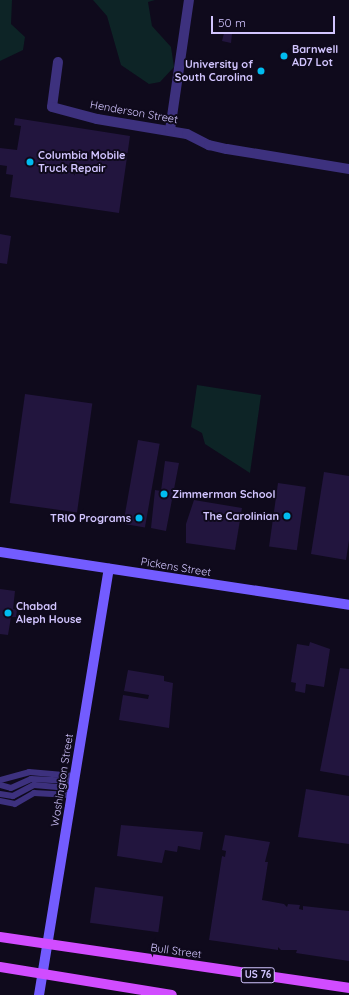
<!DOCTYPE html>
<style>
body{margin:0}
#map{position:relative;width:349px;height:995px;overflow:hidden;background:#0f0a1c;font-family:Quicksand,sans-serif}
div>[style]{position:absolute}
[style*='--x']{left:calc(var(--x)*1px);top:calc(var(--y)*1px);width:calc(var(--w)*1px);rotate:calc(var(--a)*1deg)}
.green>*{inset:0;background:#0d2426}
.building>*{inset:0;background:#22153e;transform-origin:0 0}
.lane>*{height:6px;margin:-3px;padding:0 3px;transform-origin:3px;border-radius:3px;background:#3d317e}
.street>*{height:10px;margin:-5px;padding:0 5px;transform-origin:5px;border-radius:5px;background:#3d317e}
.secondary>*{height:10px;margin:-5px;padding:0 5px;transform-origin:5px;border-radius:5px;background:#735cff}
.primary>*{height:10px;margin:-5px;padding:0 5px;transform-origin:5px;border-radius:5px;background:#d14cff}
.dots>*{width:11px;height:11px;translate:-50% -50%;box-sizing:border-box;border:2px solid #0f0a1c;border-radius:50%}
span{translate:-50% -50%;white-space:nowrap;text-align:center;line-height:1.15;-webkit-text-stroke:4px #0f0a1c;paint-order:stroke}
.shield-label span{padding:1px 3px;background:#0f0a1c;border:1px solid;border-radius:3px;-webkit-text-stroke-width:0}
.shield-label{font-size:10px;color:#d2c5ff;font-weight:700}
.poi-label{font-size:11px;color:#d2c5ff;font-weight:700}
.left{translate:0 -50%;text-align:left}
.right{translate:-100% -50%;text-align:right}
.street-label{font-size:11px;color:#d2c5ff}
.scale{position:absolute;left:211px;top:16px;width:124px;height:18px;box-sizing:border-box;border:2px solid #d2c5ff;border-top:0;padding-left:5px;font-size:12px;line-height:14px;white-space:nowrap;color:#d2c5ff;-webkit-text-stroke:3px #0f0a1c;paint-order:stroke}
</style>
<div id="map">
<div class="green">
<i style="clip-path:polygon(0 0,12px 0,11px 24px,25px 37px,23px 50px,0 61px)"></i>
<i style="clip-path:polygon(93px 0,155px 0,148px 2px,152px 26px,171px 47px,174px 67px,160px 82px,149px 84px,121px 65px,107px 16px)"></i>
<i style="clip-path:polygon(197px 385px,261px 395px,250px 473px,205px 444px,202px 433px,191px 427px)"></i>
</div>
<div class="building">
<i style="clip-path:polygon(224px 33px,232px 34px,231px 43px,222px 41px)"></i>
<i style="clip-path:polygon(15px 118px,130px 136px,119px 213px,10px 197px,13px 175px,6px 174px,7px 166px,0 165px,0 148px,17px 150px,21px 126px,14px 125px)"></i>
<i style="clip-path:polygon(0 234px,11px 236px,7px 264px,0 263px)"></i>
<i style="left:25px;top:394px;width:68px;height:110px;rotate:8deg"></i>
<i style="left:138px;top:440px;width:22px;height:85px;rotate:10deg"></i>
<i style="clip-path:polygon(165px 461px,179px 463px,166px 531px,151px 528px,155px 490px,161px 491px)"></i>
<i style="clip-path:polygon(324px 472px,349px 476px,349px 540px,346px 560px,311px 554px)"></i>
<i style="left:278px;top:483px;width:28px;height:64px;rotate:8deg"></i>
<i style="clip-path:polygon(194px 500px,242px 508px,235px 550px,186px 543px,186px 524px)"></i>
<i style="clip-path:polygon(0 589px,15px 591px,13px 609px,17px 610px,16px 617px,11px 617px,8px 635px,0 634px)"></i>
<i style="clip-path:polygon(310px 642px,330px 649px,324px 687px,306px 684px,305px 693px,295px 691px,296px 683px,291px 682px,297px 644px,309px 646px)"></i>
<i style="clip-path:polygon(340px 668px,349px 669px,349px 776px,320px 771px)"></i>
<i style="clip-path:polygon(128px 670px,164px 676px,164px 681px,173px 683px,169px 728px,119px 720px,123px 695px,148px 699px,149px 695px,124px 691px)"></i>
<i style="clip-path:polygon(306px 789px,349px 796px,349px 844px,298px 837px)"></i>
<i style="clip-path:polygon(121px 825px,203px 832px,200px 850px,178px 846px,177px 852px,165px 850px,162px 863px,117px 856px)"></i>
<i style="clip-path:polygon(225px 835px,270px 842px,265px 862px,268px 862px,262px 900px,284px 904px,287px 907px,288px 904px,300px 905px,299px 909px,303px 910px,303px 906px,349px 911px,349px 961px,296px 953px,297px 950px,281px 950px,278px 947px,278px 950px,209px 940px,222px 856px,225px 857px,226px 851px,222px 850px)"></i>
<i style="left:95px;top:887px;width:69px;height:36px;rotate:8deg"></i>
</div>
<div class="lane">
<i style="--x:0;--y:780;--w:30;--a:-15"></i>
<i style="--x:29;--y:772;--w:46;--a:5"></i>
<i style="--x:0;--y:785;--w:11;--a:15"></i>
<i style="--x:11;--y:788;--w:22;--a:-24"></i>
<i style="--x:31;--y:779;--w:42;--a:2.7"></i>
<i style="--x:0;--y:794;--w:13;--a:9"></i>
<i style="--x:13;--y:796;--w:24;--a:-28"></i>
<i style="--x:34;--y:785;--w:38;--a:5"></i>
<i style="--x:0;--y:801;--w:15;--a:11"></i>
<i style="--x:15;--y:804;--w:22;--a:-30"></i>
<i style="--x:34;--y:793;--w:37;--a:3"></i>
</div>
<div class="street">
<i style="--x:58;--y:62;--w:45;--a:97.6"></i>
<i style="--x:52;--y:107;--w:47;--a:14.9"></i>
<i style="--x:97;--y:119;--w:91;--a:9.5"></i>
<i style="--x:187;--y:134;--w:25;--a:27"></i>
<i style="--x:209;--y:145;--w:18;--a:13"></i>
<i style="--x:227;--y:149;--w:124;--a:9.3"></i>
<i style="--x:170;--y:130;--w:131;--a:-81.7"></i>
</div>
<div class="secondary">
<i style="--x:0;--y:552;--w:353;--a:8.6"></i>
<i style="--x:39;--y:995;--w:432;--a:-80.7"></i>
</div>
<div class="primary">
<i style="--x:0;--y:937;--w:353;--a:8.3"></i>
<i style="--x:0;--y:967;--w:174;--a:9.2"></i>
</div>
<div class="dots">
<i style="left:284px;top:56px;background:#00bcf0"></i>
<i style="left:261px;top:71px;background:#00bcf0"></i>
<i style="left:30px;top:162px;background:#00bcf0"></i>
<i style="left:164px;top:494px;background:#00bcf0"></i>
<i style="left:287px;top:516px;background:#00bcf0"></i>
<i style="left:139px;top:518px;background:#00bcf0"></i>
<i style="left:8px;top:613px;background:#00bcf0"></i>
</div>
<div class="shield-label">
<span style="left:258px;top:975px">US 76</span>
</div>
<div class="poi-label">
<span class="left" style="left:292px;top:56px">Barnwell<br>AD7 Lot</span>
<span class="right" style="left:253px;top:71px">University of<br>South Carolina</span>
<span class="left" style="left:38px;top:162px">Columbia Mobile<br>Truck Repair</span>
<span class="left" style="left:172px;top:494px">Zimmerman School</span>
<span class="right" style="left:279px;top:516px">The Carolinian</span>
<span class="right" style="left:131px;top:518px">TRIO Programs</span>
<span class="left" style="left:16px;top:613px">Chabad<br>Aleph House</span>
</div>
<div class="street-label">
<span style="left:134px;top:112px;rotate:10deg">Henderson Street</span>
<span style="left:176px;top:567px;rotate:9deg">Pickens Street</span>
<span style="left:62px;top:780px;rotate:-81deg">Washington Street</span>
<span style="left:176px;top:951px;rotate:8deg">Bull Street</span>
</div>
<div class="scale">50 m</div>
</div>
